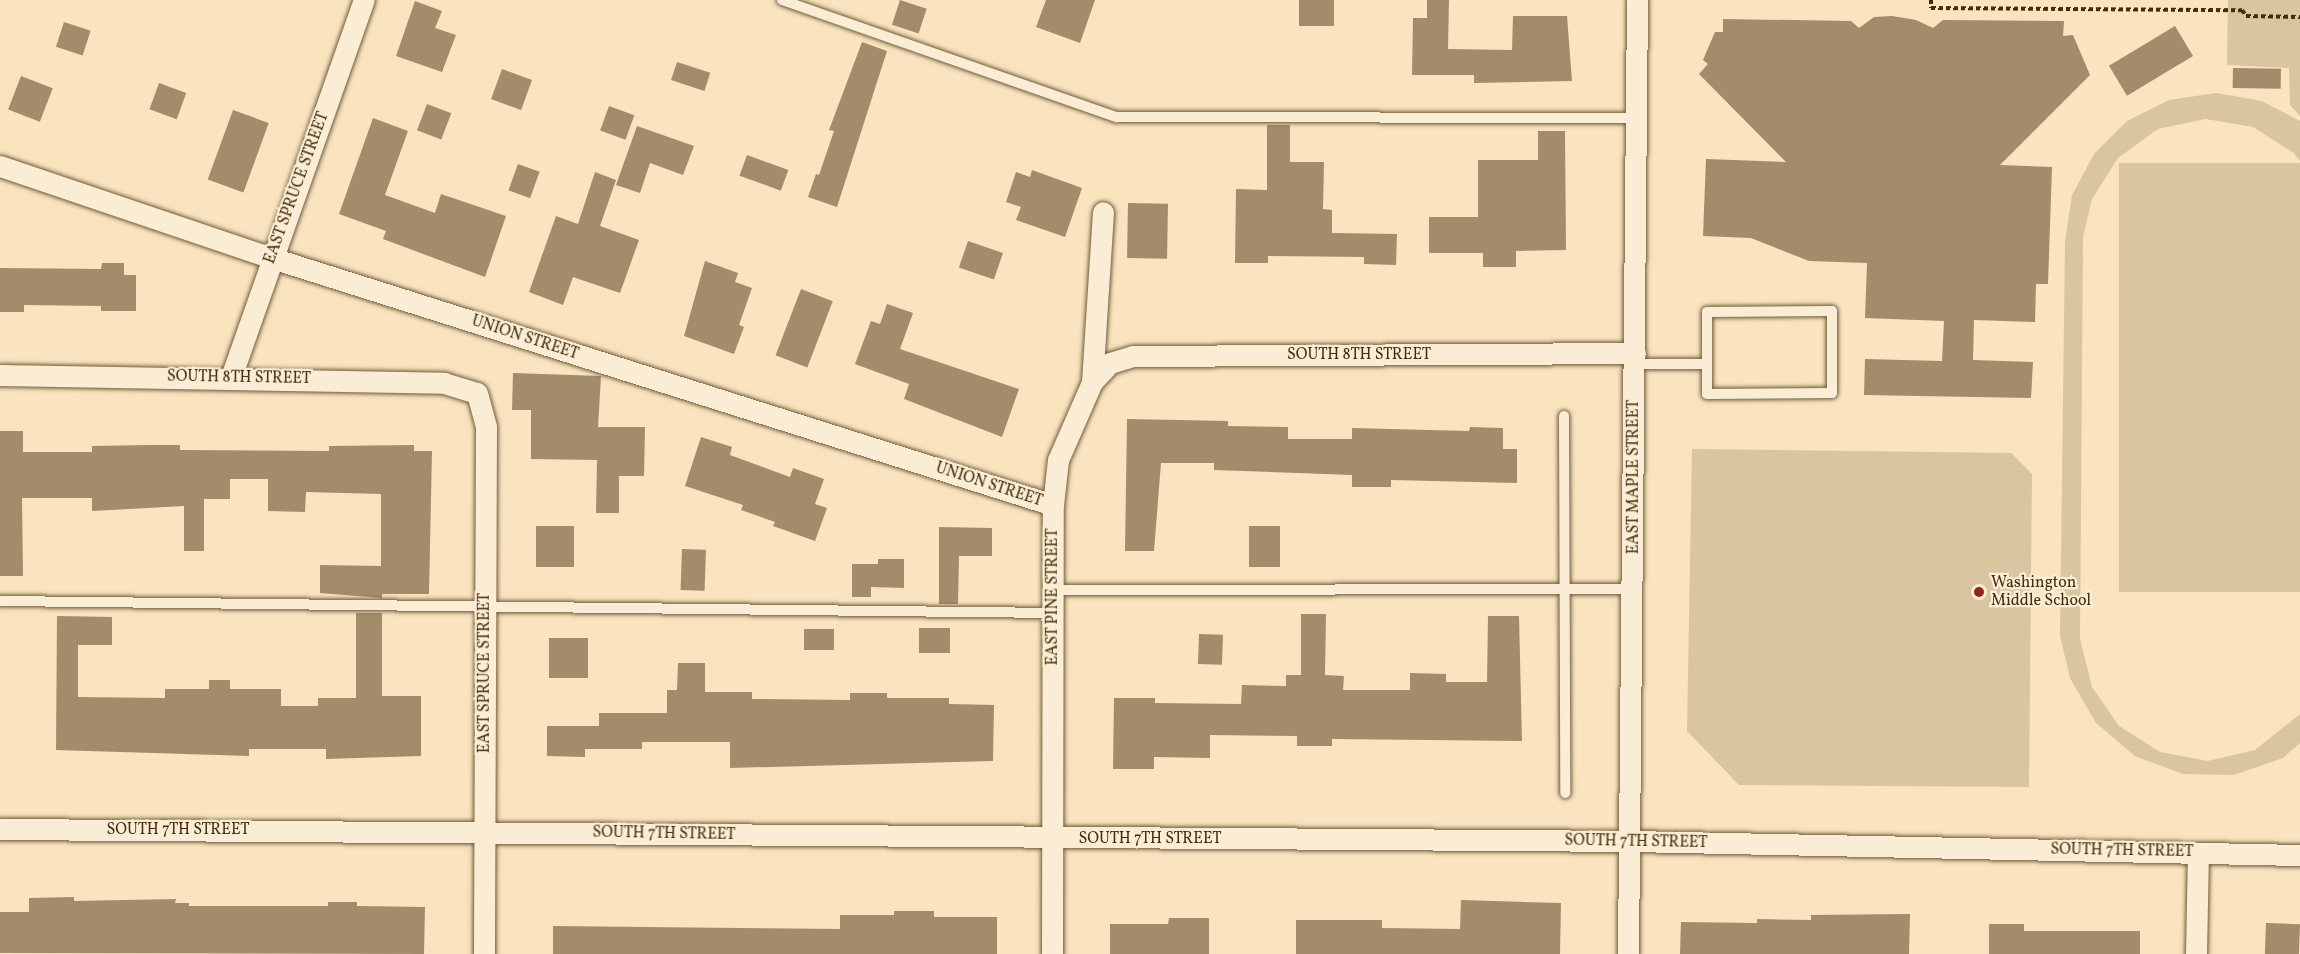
<!DOCTYPE html>
<style>
body{margin:0}
#map{position:relative;width:2300px;height:954px;overflow:hidden;background:#f9e4bf;font-family:Vollkorn,serif}
div>[style]{position:absolute}
[style*='--x']{left:calc(var(--x)*1px);top:calc(var(--y)*1px);width:calc(var(--w)*1px);rotate:calc(var(--a)*1deg)}
.green>*{inset:0;background:#dac5a1;transform-origin:0 0}
.building>*{inset:0;background:#a28c69;transform-origin:0 0}
.path>*{height:4px;margin-top:-2px;transform-origin:0;background:repeating-linear-gradient(90deg,#432d0c 0 4.5px,transparent 0 7.5px)}
.roads{filter:drop-shadow(0 0 2px #705b39) drop-shadow(0 0 2px #705b39)}
.lane>*{height:10px;margin:-5px;padding:0 5px;transform-origin:5px;border-radius:5px;background:#fbedd5}
.street>*{height:21px;margin:-10.5px;padding:0 10.5px;transform-origin:10.5px;border-radius:10.5px;background:#fbedd5}
.dots>*{width:16px;height:16px;translate:-50% -50%;box-sizing:border-box;border:3px solid #fbedd5;border-radius:50%}
span{translate:-50% -50%;white-space:nowrap;text-align:center;line-height:1.15;-webkit-text-stroke:4.5px #fbedd5;paint-order:stroke}
.street-label{font-size:16px;color:#432d0c}
.poi-label{font-size:16px;color:#432d0c}
.left{translate:0 -50%;text-align:left}
</style>
<div id="map">
<div class="green">
<i style="clip-path:polygon(2228px 0,2300px 0,2300px 116px,2290px 105px,2289px 68px,2227px 65px)"></i>
<i style="clip-path:polygon(2216px 93px,2262px 101px,2300px 121px,2300px 161px,2294px 153px,2253px 127px,2205px 119px,2158px 129px,2118px 158px,2092px 199px,2083px 237px,2080px 639px,2092px 687px,2119px 726px,2160px 752px,2208px 761px,2255px 750px,2300px 714px,2300px 743px,2283px 758px,2234px 775px,2183px 774px,2135px 756px,2096px 723px,2070px 678px,2060px 636px,2065px 241px,2072px 195px,2094px 154px,2127px 121px,2169px 100px)"></i>
<i style="left:2119px;top:163px;width:181px;height:429px"></i>
<i style="clip-path:polygon(1692px 449px,2011px 453px,2032px 474px,2029px 787px,1739px 785px,1687px 731px)"></i>
</div>
<div class="building">
<i style="left:900px;top:0;width:28px;height:26px;rotate:18deg"></i>
<i style="clip-path:polygon(1046px 0,1095px 0,1080px 43px,1036px 27px)"></i>
<i style="left:1299px;top:0;width:35px;height:26px"></i>
<i style="clip-path:polygon(1427px 0,1449px 0,1448px 49px,1512px 50px,1513px 16px,1567px 16px,1572px 81px,1474px 83px,1474px 75px,1412px 75px,1413px 18px,1427px 18px)"></i>
<i style="clip-path:polygon(415px 1px,442px 11px,435px 28px,456px 35px,442px 72px,396px 56px)"></i>
<i style="clip-path:polygon(1892px 16px,1916px 20px,1933px 28px,1943px 20px,2064px 21px,2063px 36px,2073px 35px,2090px 75px,2000px 165px,2052px 167px,2048px 284px,2036px 284px,2035px 322px,1974px 320px,1973px 360px,2033px 362px,2031px 398px,1864px 395px,1865px 359px,1942px 361px,1944px 321px,1865px 318px,1867px 263px,1809px 261px,1751px 238px,1703px 236px,1706px 159px,1786px 162px,1699px 74px,1708px 64px,1703px 60px,1715px 32px,1723px 32px,1723px 19px,1851px 21px,1859px 28px,1874px 17px)"></i>
<i style="left:64px;top:22px;width:28px;height:26px;rotate:18deg"></i>
<i style="left:2175px;top:26px;width:35px;height:77px;rotate:59deg"></i>
<i style="clip-path:polygon(862px 42px,887px 51px,837px 207px,808px 197px,816px 174px,819px 175px,834px 131px,829px 130px)"></i>
<i style="left:677px;top:62px;width:35px;height:19px;rotate:18deg"></i>
<i style="left:2233px;top:68px;width:48px;height:20px;rotate:1deg"></i>
<i style="left:502px;top:69px;width:32px;height:32px;rotate:20deg"></i>
<i style="left:21px;top:76px;width:34px;height:36px;rotate:21deg"></i>
<i style="left:159px;top:83px;width:29px;height:28px;rotate:20deg"></i>
<i style="left:427px;top:104px;width:26px;height:28px;rotate:21deg"></i>
<i style="left:609px;top:106px;width:27px;height:26px;rotate:20deg"></i>
<i style="left:233px;top:110px;width:38px;height:74px;rotate:20deg"></i>
<i style="clip-path:polygon(373px 118px,408px 131px,385px 195px,435px 213px,441px 194px,506px 216px,485px 277px,383px 239px,386px 231px,339px 214px)"></i>
<i style="clip-path:polygon(1267px 125px,1290px 125px,1290px 162px,1324px 162px,1323px 209px,1332px 210px,1332px 233px,1397px 234px,1396px 265px,1364px 264px,1364px 257px,1268px 256px,1268px 263px,1235px 263px,1236px 189px,1267px 190px)"></i>
<i style="clip-path:polygon(637px 126px,694px 146px,683px 175px,650px 163px,640px 193px,616px 185px)"></i>
<i style="clip-path:polygon(1538px 131px,1565px 131px,1566px 250px,1516px 251px,1516px 267px,1483px 267px,1483px 253px,1429px 253px,1429px 217px,1478px 217px,1478px 160px,1538px 160px)"></i>
<i style="left:747px;top:155px;width:44px;height:22px;rotate:20deg"></i>
<i style="left:518px;top:164px;width:23px;height:28px;rotate:20deg"></i>
<i style="clip-path:polygon(1032px 170px,1082px 188px,1065px 237px,1016px 220px,1021px 207px,1006px 202px,1016px 172px,1030px 177px)"></i>
<i style="clip-path:polygon(595px 172px,616px 180px,600px 226px,639px 240px,620px 293px,573px 277px,563px 305px,529px 292px,556px 216px,578px 224px)"></i>
<i style="left:1128px;top:203px;width:40px;height:55px;rotate:1deg"></i>
<i style="left:968px;top:241px;width:37px;height:28px;rotate:19deg"></i>
<i style="clip-path:polygon(705px 261px,738px 273px,735px 282px,752px 288px,739px 325px,744px 327px,734px 354px,684px 336px)"></i>
<i style="clip-path:polygon(102px 263px,124px 263px,124px 275px,136px 275px,136px 311px,101px 311px,101px 306px,24px 305px,24px 312px,0 312px,0 268px,101px 269px)"></i>
<i style="left:801px;top:289px;width:34px;height:71px;rotate:21deg"></i>
<i style="clip-path:polygon(887px 304px,913px 313px,900px 349px,1019px 389px,1002px 437px,904px 399px,909px 384px,855px 364px,871px 321px,880px 324px)"></i>
<i style="clip-path:polygon(513px 373px,601px 376px,598px 427px,645px 427px,644px 476px,619px 476px,619px 513px,596px 513px,597px 460px,531px 459px,531px 410px,512px 410px)"></i>
<i style="clip-path:polygon(1127px 419px,1228px 421px,1228px 426px,1288px 427px,1288px 439px,1352px 439px,1352px 428px,1469px 431px,1470px 427px,1503px 428px,1503px 449px,1517px 449px,1517px 483px,1391px 480px,1391px 487px,1352px 487px,1352px 475px,1214px 470px,1214px 463px,1161px 463px,1154px 551px,1125px 551px)"></i>
<i style="clip-path:polygon(0 431px,23px 431px,23px 452px,92px 452px,92px 446px,149px 445px,180px 445px,180px 450px,329px 451px,329px 446px,414px 445px,414px 451px,432px 451px,429px 594px,382px 594px,382px 598px,320px 593px,320px 565px,381px 566px,381px 494px,306px 492px,305px 512px,268px 511px,268px 479px,230px 479px,230px 499px,204px 499px,204px 551px,184px 551px,184px 506px,92px 511px,92px 498px,22px 498px,23px 576px,0 576px)"></i>
<i style="clip-path:polygon(701px 437px,732px 447px,730px 455px,790px 477px,793px 468px,824px 479px,815px 504px,827px 508px,815px 541px,773px 526px,775px 522px,741px 510px,743px 505px,685px 486px)"></i>
<i style="left:536px;top:526px;width:38px;height:41px"></i>
<i style="left:1249px;top:526px;width:31px;height:41px"></i>
<i style="clip-path:polygon(939px 527px,992px 528px,992px 556px,959px 556px,958px 604px,939px 604px)"></i>
<i style="left:682px;top:549px;width:24px;height:41px;rotate:2deg"></i>
<i style="clip-path:polygon(878px 559px,904px 559px,904px 588px,871px 587px,871px 597px,852px 597px,852px 564px,878px 564px)"></i>
<i style="clip-path:polygon(356px 613px,382px 613px,382px 696px,421px 696px,421px 756px,326px 759px,326px 749px,249px 749px,249px 756px,56px 750px,57px 616px,112px 617px,112px 645px,78px 645px,78px 697px,165px 698px,165px 689px,209px 689px,209px 680px,230px 680px,230px 689px,281px 689px,281px 706px,318px 706px,318px 698px,356px 698px)"></i>
<i style="clip-path:polygon(1301px 614px,1326px 614px,1325px 675px,1344px 676px,1343px 690px,1410px 690px,1410px 673px,1446px 674px,1446px 682px,1487px 682px,1488px 616px,1519px 616px,1522px 741px,1332px 739px,1332px 746px,1297px 746px,1297px 736px,1210px 735px,1210px 758px,1154px 757px,1154px 769px,1113px 769px,1114px 698px,1155px 698px,1155px 703px,1241px 704px,1242px 685px,1286px 686px,1286px 675px,1301px 675px)"></i>
<i style="left:919px;top:628px;width:31px;height:25px"></i>
<i style="left:804px;top:629px;width:30px;height:21px"></i>
<i style="left:1199px;top:634px;width:24px;height:30px;rotate:2deg"></i>
<i style="left:549px;top:638px;width:39px;height:40px"></i>
<i style="clip-path:polygon(678px 663px,705px 663px,705px 692px,752px 692px,752px 699px,850px 700px,850px 693px,887px 693px,887px 698px,949px 698px,949px 704px,994px 705px,993px 761px,730px 768px,730px 742px,642px 742px,642px 749px,585px 749px,585px 757px,547px 756px,547px 726px,599px 726px,599px 713px,667px 713px,667px 690px,677px 690px)"></i>
<i style="clip-path:polygon(74px 897px,74px 901px,176px 899px,175px 903px,189px 903px,189px 906px,328px 906px,328px 902px,357px 902px,357px 906px,425px 907px,424px 954px,0 953px,0 912px,29px 912px,29px 898px)"></i>
<i style="clip-path:polygon(1461px 900px,1561px 903px,1560px 954px,1296px 954px,1296px 920px,1382px 920px,1382px 928px,1460px 929px)"></i>
<i style="clip-path:polygon(894px 911px,934px 911px,934px 917px,997px 917px,997px 954px,553px 954px,553px 926px,840px 929px,840px 915px,894px 915px)"></i>
<i style="clip-path:polygon(1910px 914px,1909px 954px,1680px 954px,1681px 922px,1757px 923px,1757px 919px,1811px 920px,1811px 915px)"></i>
<i style="clip-path:polygon(1169px 918px,1209px 918px,1209px 954px,1110px 954px,1110px 924px,1168px 924px)"></i>
<i style="left:2266px;top:923px;width:34px;height:31px;rotate:2deg"></i>
<i style="clip-path:polygon(1989px 924px,2024px 924px,2024px 931px,2140px 931px,2140px 954px,1989px 954px)"></i>
</div>
<div class="path">
<i style="--x:1931;--y:0;--w:8;--a:90"></i>
<i style="--x:1931;--y:8;--w:311;--a:0.4"></i>
<i style="--x:2242;--y:10;--w:7;--a:56"></i>
<i style="--x:2246;--y:16;--w:54;--a:1.1"></i>
</div>
<div class="roads">
<div class="lane">
<i style="--x:782;--y:0;--w:355;--a:19.3"></i>
<i style="--x:1117;--y:117;--w:519;--a:0.11"></i>
<i style="--x:1635;--y:364;--w:72;--a:0"></i>
<i style="--x:1707;--y:364;--w:30;--a:90"></i>
<i style="--x:1707;--y:394;--w:125;--a:-0.5"></i>
<i style="--x:1832;--y:393;--w:82;--a:-90"></i>
<i style="--x:1832;--y:311;--w:125;--a:179.5"></i>
<i style="--x:1707;--y:312;--w:52;--a:90"></i>
<i style="--x:1564;--y:416;--w:377;--a:89.8"></i>
<i style="--x:1053;--y:590;--w:580;--a:-0.1"></i>
<i style="--x:0;--y:601;--w:1053;--a:0.65"></i>
</div>
<div class="street">
<i style="--x:0;--y:166;--w:287;--a:18.7"></i>
<i style="--x:272;--y:258;--w:819;--a:17.55"></i>
<i style="--x:0;--y:375;--w:444;--a:1"></i>
<i style="--x:444;--y:383;--w:34;--a:17"></i>
<i style="--x:477;--y:393;--w:34;--a:75"></i>
<i style="--x:486;--y:426;--w:528;--a:90.22"></i>
<i style="--x:231;--y:377;--w:400;--a:-70.6"></i>
<i style="--x:1092;--y:382;--w:26;--a:-47"></i>
<i style="--x:1110;--y:363;--w:24;--a:-17"></i>
<i style="--x:1133;--y:356;--w:502;--a:-0.34"></i>
<i style="--x:0;--y:829;--w:1631;--a:0.42"></i>
<i style="--x:1631;--y:841;--w:669;--a:1.2"></i>
<i style="--x:1052;--y:954;--w:449;--a:-89.9"></i>
<i style="--x:1053;--y:505;--w:45;--a:-83.7"></i>
<i style="--x:1058;--y:460;--w:85;--a:-66.4"></i>
<i style="--x:1092;--y:382;--w:170;--a:-86.3"></i>
<i style="--x:1628;--y:954;--w:954;--a:-89.46"></i>
<i style="--x:2196;--y:954;--w:101;--a:-88.9"></i>
</div>
</div>
<div class="dots">
<i style="left:1979px;top:592px;background:#8f2418"></i>
</div>
<div class="street-label">
<span style="left:297px;top:188px;rotate:-70deg">EAST SPRUCE STREET</span>
<span style="left:525px;top:338px;rotate:18deg">UNION STREET</span>
<span style="left:1359px;top:355px">SOUTH 8TH STREET</span>
<span style="left:239px;top:378px;rotate:1deg">SOUTH 8TH STREET</span>
<span style="left:1634px;top:477px;rotate:-90deg">EAST MAPLE STREET</span>
<span style="left:989px;top:485px;rotate:18deg">UNION STREET</span>
<span style="left:1053px;top:597px;rotate:-90deg">EAST PINE STREET</span>
<span style="left:485px;top:673px;rotate:-90deg">EAST SPRUCE STREET</span>
<span style="left:178px;top:830px">SOUTH 7TH STREET</span>
<span style="left:664px;top:834px;rotate:1deg">SOUTH 7TH STREET</span>
<span style="left:1150px;top:839px">SOUTH 7TH STREET</span>
<span style="left:1636px;top:842px;rotate:1deg">SOUTH 7TH STREET</span>
<span style="left:2122px;top:851px;rotate:1deg">SOUTH 7TH STREET</span>
</div>
<div class="poi-label">
<span class="left" style="left:1991px;top:592px">Washington<br>Middle School</span>
</div>
</div>
